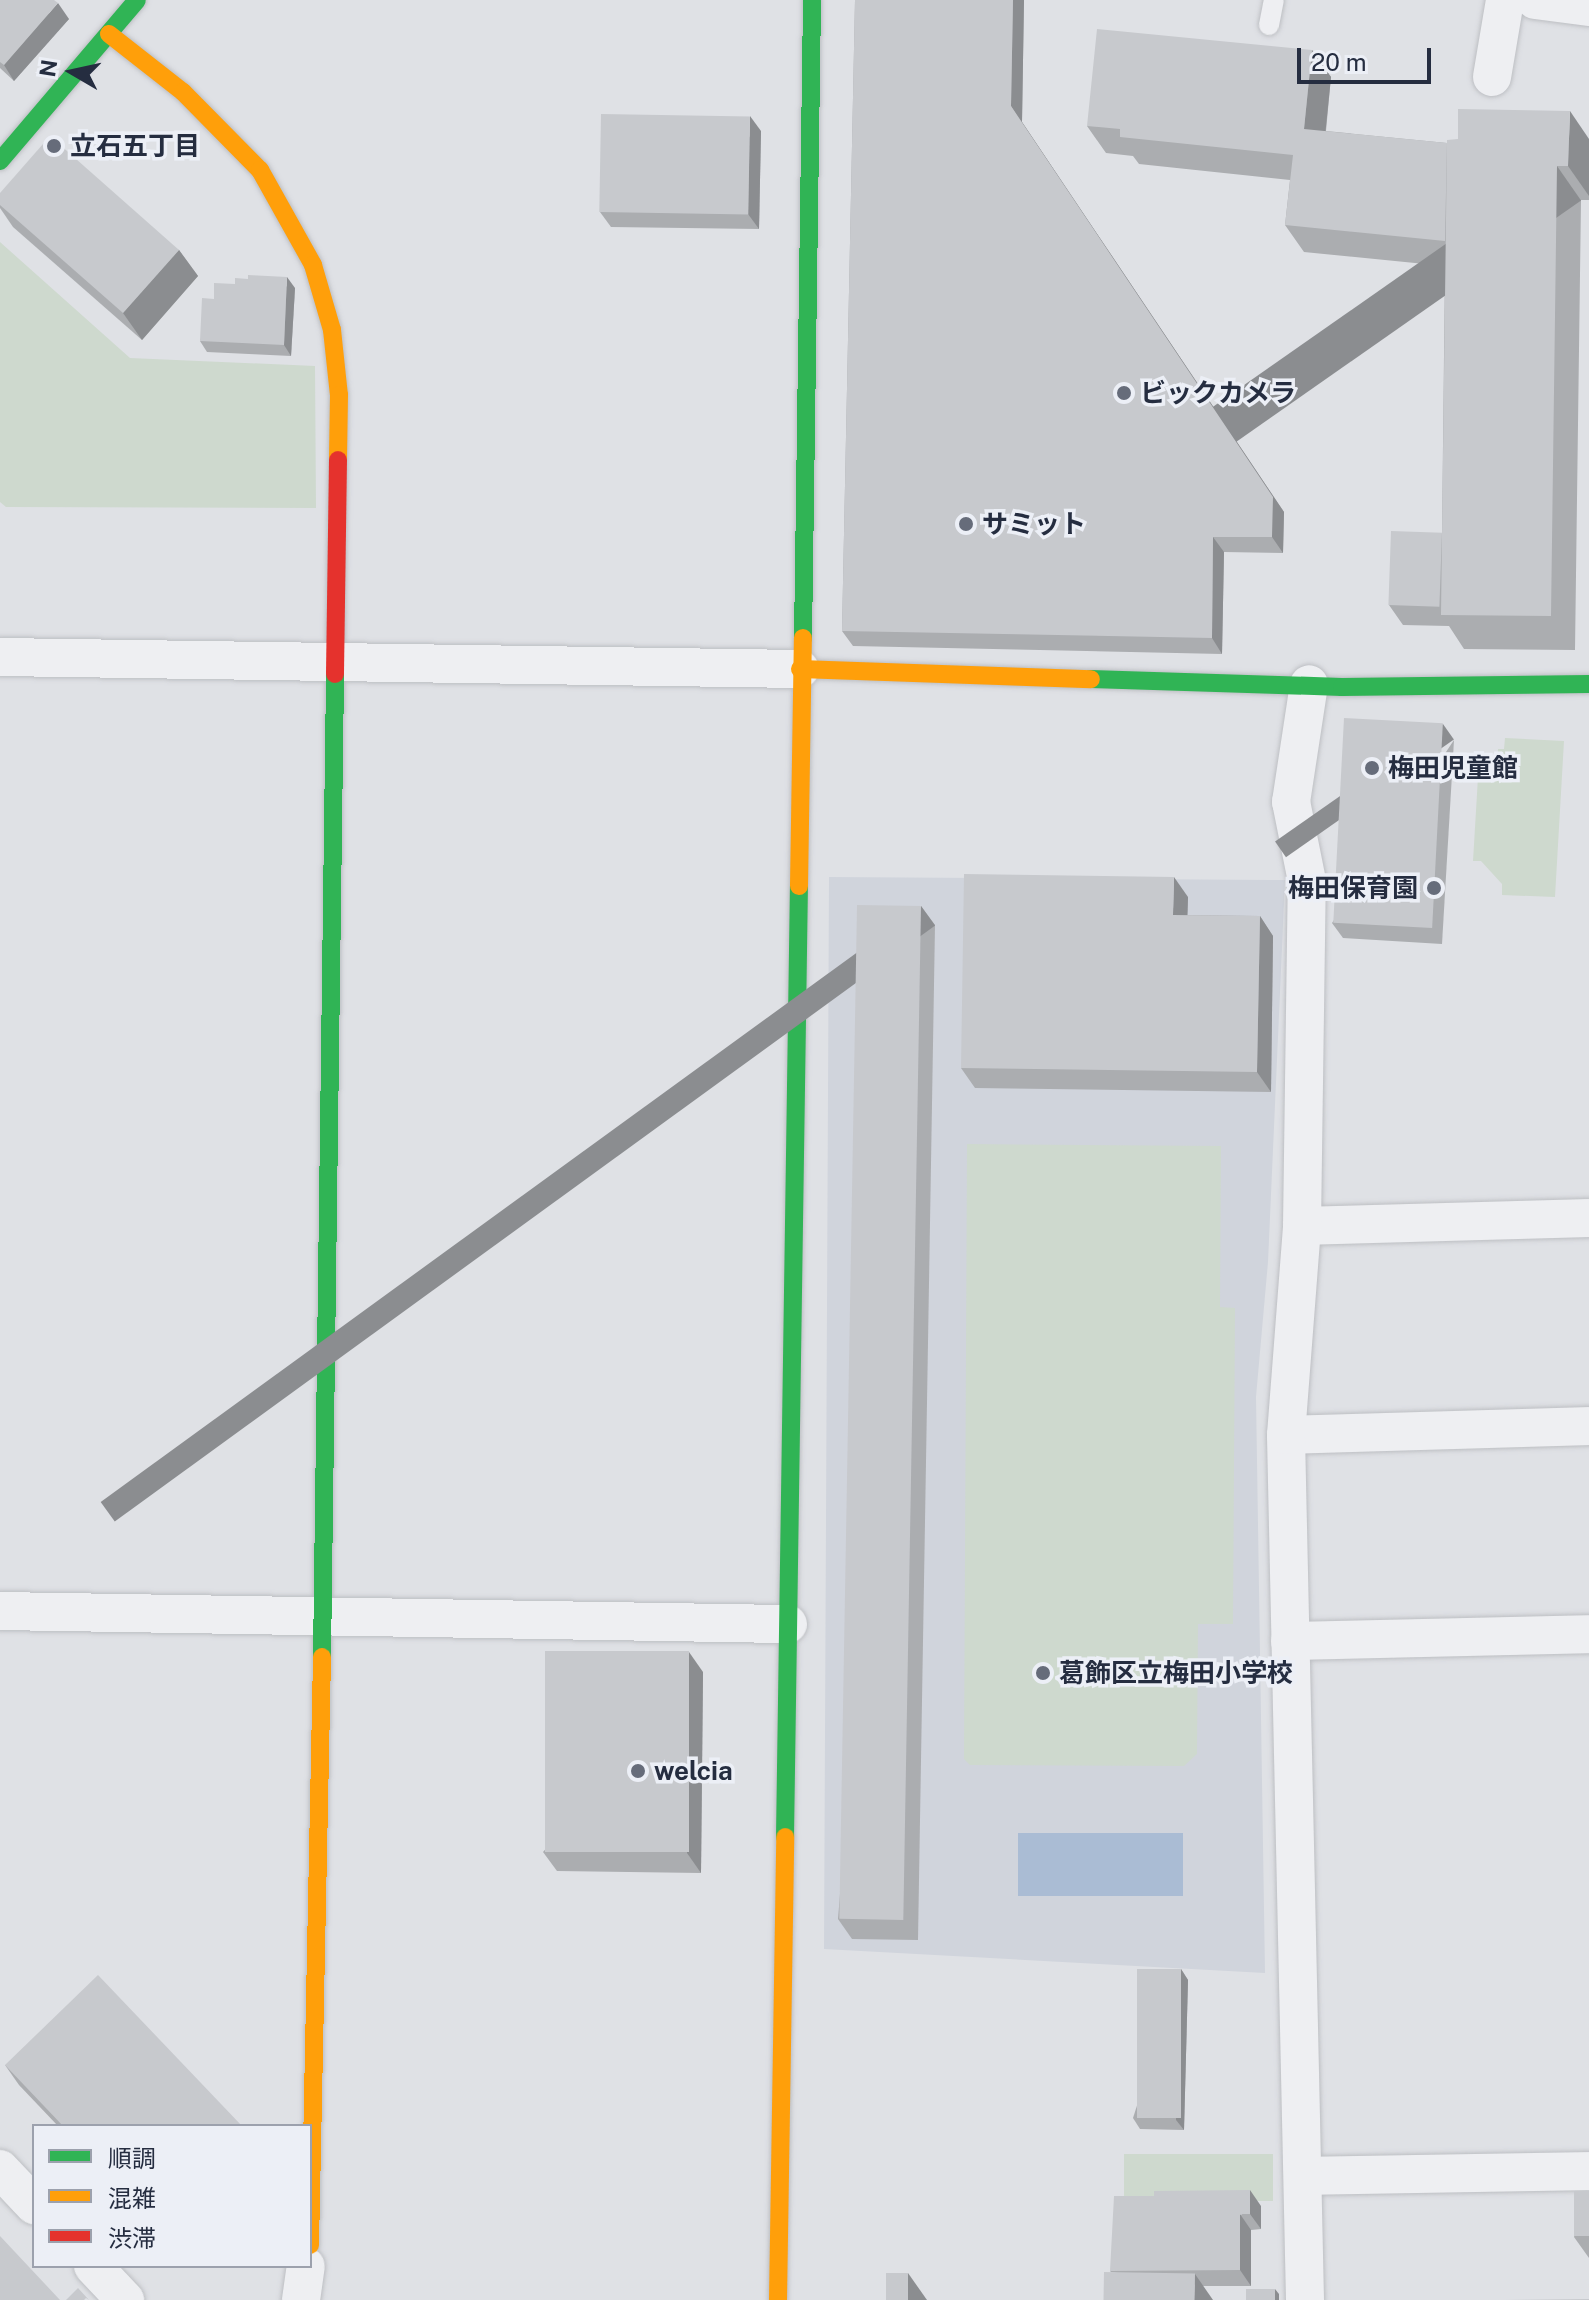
<!DOCTYPE html>
<meta charset="utf-8">
<style>
body{margin:0}
#map{position:relative;width:1589px;height:2300px;overflow:hidden;background:#dfe1e5;font-family:"Public Sans","Noto Sans JP",sans-serif}
div>[style]{position:absolute}
[style*='--x']{left:calc(var(--x)*1px);top:calc(var(--y)*1px);width:calc(var(--w)*1px);rotate:calc(var(--a)*1deg)}
.built>*{inset:0;background:#d0d4dc}
.green>*{inset:0;background:#ced9ce;transform-origin:0 0}
.water>*{inset:0;background:#aabcd4;transform-origin:0 0}
.roads{filter:drop-shadow(0 0 2px #bdbfc3) drop-shadow(0 0 2px #bdbfc3)}
.lane>*{height:20px;margin:-10px;padding:0 10px;transform-origin:10px;border-radius:10px;background:#eeeff2}
.street>*{height:38px;margin:-19px;padding:0 19px;transform-origin:19px;border-radius:19px;background:#eeeff2}
.fast>*{height:18px;margin:-9px;padding:0 9px;transform-origin:9px;border-radius:9px;background:#30b455}
.slow>*{height:18px;margin:-9px;padding:0 9px;transform-origin:9px;border-radius:9px;background:#ff9f0a}
.jam>*{height:18px;margin:-9px;padding:0 9px;transform-origin:9px;border-radius:9px;background:#e5322d}
.wall>*{inset:0;background:#abadb0}
.shaded-wall>*{inset:0;background:#8b8d90;transform-origin:0 0}
.building>*{inset:0;background:#c7c9cd;transform-origin:0 0}
.dots>*{width:22px;height:22px;translate:-50% -50%;box-sizing:border-box;border:4px solid #eceff6;border-radius:50%}
span{translate:-50% -50%;white-space:nowrap;text-align:center;line-height:1.15;-webkit-text-stroke:7px #eceff6;paint-order:stroke}
.poi-label{font-size:26px;color:#252d40;font-weight:700}
.left{translate:0 -50%;text-align:left}
.right{translate:-100% -50%;text-align:right}
.legend{position:absolute;left:32px;top:2124px;width:280px;height:144px;box-sizing:border-box;background:#eceff6;border:2px solid #9ca1ad;margin:0;padding:10px 14px;list-style:none;font-size:24px;color:#252d40}
.legend li{display:flex;align-items:center;gap:16px;height:40px}
.legend b{width:40px;border:2px solid #9ca1ad}
.north{position:absolute;left:32px;top:32px;width:80px;height:80px;-webkit-text-stroke:6px #eceff6;paint-order:stroke;rotate:279deg;font-size:22px;font-weight:700;line-height:32px;text-align:center;color:#252d40}
.north::after{content:'';display:block;margin:auto;width:28px;height:36px;background:#252d40;clip-path:polygon(50% 0,100% 100%,50% 72%,0 100%)}
.scale{position:absolute;left:1297px;top:48px;width:134px;height:36px;box-sizing:border-box;border:4px solid #252d40;border-top:0;padding-left:10px;font-size:24px;line-height:28px;white-space:nowrap;color:#252d40;-webkit-text-stroke:6px #eceff6;paint-order:stroke}
</style>
<div id="map">
<div class="built">
<i style="clip-path:polygon(829px 877px,1285px 880px,1268px 1262px,1256px 1397px,1265px 1973px,824px 1949px)"></i>
</div>
<div class="green">
<i style="clip-path:polygon(0 242px,130px 358px,315px 366px,316px 508px,6px 507px,0 502px)"></i>
<i style="clip-path:polygon(1505px 738px,1564px 741px,1555px 897px,1502px 895px,1502px 884px,1481px 861px,1473px 861px,1478px 777px,1487px 777px,1487px 770px,1497px 770px,1498px 749px,1504px 749px)"></i>
<i style="clip-path:polygon(967px 1144px,1221px 1146px,1220px 1307px,1235px 1308px,1233px 1624px,1198px 1624px,1197px 1754px,1184px 1766px,970px 1765px,964px 1759px)"></i>
<i style="left:1124px;top:2154px;width:149px;height:47px"></i>
</div>
<div class="water">
<i style="left:1018px;top:1833px;width:165px;height:63px"></i>
</div>
<div class="roads">
<div class="lane">
<i style="--x:1269;--y:25;--w:25;--a:-79"></i>
</div>
<div class="street">
<i style="--x:1535;--y:0;--w:54;--a:7.4"></i>
<i style="--x:1492;--y:77;--w:78;--a:-80.4"></i>
<i style="--x:0;--y:657;--w:800;--a:0.86"></i>
<i style="--x:1302;--y:1226;--w:287;--a:-1.6"></i>
<i style="--x:1286;--y:1435;--w:303;--a:-1.7"></i>
<i style="--x:0;--y:1611;--w:788;--a:0.95"></i>
<i style="--x:1290;--y:1641;--w:299;--a:-1.3"></i>
<i style="--x:0;--y:2169;--w:50;--a:46.6"></i>
<i style="--x:1303;--y:2176;--w:286;--a:-1"></i>
<i style="--x:93;--y:2266;--w:47;--a:46.7"></i>
<i style="--x:301;--y:2300;--w:34;--a:-82"></i>
<i style="--x:1305;--y:2300;--w:865;--a:-91.26"></i>
<i style="--x:1286;--y:1435;--w:210;--a:-85.6"></i>
<i style="--x:1302;--y:1226;--w:345;--a:-89.2"></i>
<i style="--x:1307;--y:881;--w:81;--a:-101.4"></i>
<i style="--x:1291;--y:802;--w:119;--a:-81.3"></i>
</div>
<div class="fast">
<i style="--x:0;--y:161;--w:211;--a:-49.6"></i>
<i style="--x:803;--y:638;--w:638;--a:-89.19"></i>
<i style="--x:1091;--y:679;--w:251;--a:1.8"></i>
<i style="--x:1342;--y:687;--w:247;--a:-0.7"></i>
<i style="--x:322;--y:1657;--w:983;--a:-89.24"></i>
<i style="--x:785;--y:1837;--w:951;--a:-89.16"></i>
</div>
<div class="slow">
<i style="--x:109;--y:34;--w:94;--a:38.1"></i>
<i style="--x:183;--y:92;--w:110;--a:45.4"></i>
<i style="--x:260;--y:170;--w:109;--a:60.8"></i>
<i style="--x:313;--y:265;--w:68;--a:73.7"></i>
<i style="--x:332;--y:330;--w:65;--a:83.9"></i>
<i style="--x:339;--y:395;--w:65;--a:90.9"></i>
<i style="--x:800;--y:669;--w:291;--a:2"></i>
<i style="--x:799;--y:886;--w:248;--a:-89.1"></i>
<i style="--x:310;--y:2245;--w:588;--a:-88.83"></i>
<i style="--x:778;--y:2300;--w:463;--a:-89.1"></i>
</div>
<div class="jam">
<i style="--x:335;--y:674;--w:214;--a:-89.2"></i>
</div>
</div>
<div class="wall">
<i style="clip-path:polygon(0 0,69px 19px,14px 81px,0 68px)"></i>
<i style="clip-path:polygon(855px 0,1024px 0,1022px 122px,1284px 512px,1283px 553px,1224px 552px,1222px 654px,853px 646px,842px 631px)"></i>
<i style="clip-path:polygon(1312px 50px,1331px 77px,1326px 131px,1447px 143px,1589px 139px,1589px 200px,1581px 200px,1575px 650px,1464px 649px,1449px 626px,1403px 625px,1389px 605px,1442px 533px,1445px 266px,1304px 252px,1285px 225px,1290px 180px,1139px 164px,1133px 156px,1106px 153px,1087px 126px)"></i>
<i style="clip-path:polygon(761px 131px,759px 229px,611px 227px,600px 212px)"></i>
<i style="clip-path:polygon(0 193px,179px 250px,198px 276px,142px 340px,13px 227px,0 208px)"></i>
<i style="clip-path:polygon(248px 279px,295px 288px,291px 356px,207px 352px,200px 341px,214px 299px,235px 284px)"></i>
<i style="clip-path:polygon(1454px 740px,1442px 944px,1343px 938px,1332px 923px)"></i>
<i style="clip-path:polygon(1188px 897px,1187px 915px,1260px 916px,1273px 936px,1271px 1092px,975px 1088px,961px 1068px)"></i>
<i style="clip-path:polygon(921px 906px,935px 925px,918px 1940px,852px 1939px,838px 1919px)"></i>
<i style="clip-path:polygon(703px 1672px,701px 1873px,557px 1871px,543px 1852px)"></i>
<i style="clip-path:polygon(1181px 1969px,1188px 1980px,1184px 2130px,1140px 2129px,1133px 2118px)"></i>
<i style="clip-path:polygon(5px 2065px,242px 2126px,58px 2126px,19px 2085px)"></i>
<i style="clip-path:polygon(1589px 2191px,1589px 2258px,1574px 2237px)"></i>
<i style="clip-path:polygon(1261px 2206px,1261px 2229px,1251px 2230px,1251px 2286px,1203px 2286px,1111px 2272px,1110px 2271px)"></i>
</div>
<div class="shaded-wall">
<i style="clip-path:polygon(1013px 0,1024px 0,1022px 122px,1284px 512px,1283px 553px,1272px 537px,1011px 106px)"></i>
<i style="clip-path:polygon(58px 3px,69px 19px,14px 81px,4px 65px)"></i>
<i style="clip-path:polygon(1312px 50px,1331px 77px,1323px 156px,1304px 129px)"></i>
<i style="clip-path:polygon(1570px 111px,1589px 139px,1589px 196px,1568px 166px)"></i>
<i style="clip-path:polygon(750px 116px,761px 131px,759px 229px,748px 214px)"></i>
<i style="left:1557px;top:166px;width:42px;height:450px;rotate:55deg"></i>
<i style="clip-path:polygon(179px 250px,198px 276px,142px 340px,123px 313px)"></i>
<i style="clip-path:polygon(287px 277px,295px 288px,291px 356px,284px 345px)"></i>
<i style="clip-path:polygon(1213px 537px,1224px 552px,1222px 654px,1212px 638px)"></i>
<i style="left:1443px;top:724px;width:19px;height:205px;rotate:55deg"></i>
<i style="clip-path:polygon(1174px 877px,1188px 897px,1187px 935px,1173px 915px)"></i>
<i style="left:921px;top:906px;width:24px;height:1014px;rotate:54deg"></i>
<i style="clip-path:polygon(1260px 916px,1273px 936px,1271px 1092px,1257px 1072px)"></i>
<i style="clip-path:polygon(689px 1652px,703px 1672px,701px 1873px,687px 1853px)"></i>
<i style="clip-path:polygon(1181px 1969px,1188px 1980px,1184px 2130px,1176px 2120px)"></i>
<i style="clip-path:polygon(1250px 2190px,1261px 2206px,1261px 2229px,1250px 2214px)"></i>
<i style="clip-path:polygon(1240px 2214px,1251px 2230px,1251px 2286px,1240px 2270px)"></i>
<i style="clip-path:polygon(908px 2273px,927px 2300px,908px 2300px)"></i>
<i style="clip-path:polygon(1195px 2274px,1213px 2300px,1194px 2300px)"></i>
<i style="clip-path:polygon(1275px 2289px,1279px 2294px,1279px 2300px,1275px 2300px)"></i>
</div>
<div class="building">
<i style="clip-path:polygon(0 0,54px 0,58px 3px,4px 65px,0 62px)"></i>
<i style="clip-path:polygon(855px 0,1013px 0,1011px 106px,1273px 497px,1272px 537px,1213px 537px,1212px 638px,842px 631px)"></i>
<i style="clip-path:polygon(1097px 29px,1312px 50px,1304px 129px,1447px 143px,1445px 241px,1285px 225px,1293px 155px,1120px 137px,1120px 129px,1087px 126px)"></i>
<i style="clip-path:polygon(1458px 109px,1570px 111px,1568px 166px,1557px 166px,1551px 616px,1441px 615px,1447px 140px,1458px 139px)"></i>
<i style="left:601px;top:114px;width:149px;height:98px;rotate:1deg"></i>
<i style="clip-path:polygon(50px 136px,179px 250px,123px 313px,0 205px,0 193px)"></i>
<i style="clip-path:polygon(248px 275px,287px 277px,284px 345px,200px 341px,202px 298px,214px 299px,214px 283px,235px 284px,235px 278px,248px 279px)"></i>
<i style="left:1391px;top:531px;width:51px;height:74px;rotate:2deg"></i>
<i style="left:1344px;top:718px;width:99px;height:205px;rotate:3deg"></i>
<i style="clip-path:polygon(964px 874px,1174px 877px,1173px 915px,1260px 916px,1257px 1072px,961px 1068px)"></i>
<i style="left:857px;top:905px;width:64px;height:1014px;rotate:1deg"></i>
<i style="left:545px;top:1651px;width:144px;height:201px"></i>
<i style="left:1137px;top:1969px;width:44px;height:149px"></i>
<i style="clip-path:polygon(98px 1975px,242px 2126px,63px 2126px,5px 2065px)"></i>
<i style="clip-path:polygon(1250px 2190px,1250px 2214px,1240px 2214px,1240px 2270px,1110px 2271px,1114px 2196px,1154px 2196px,1154px 2191px)"></i>
<i style="left:1589px;top:2191px;width:45px;height:15px;rotate:90deg"></i>
<i style="clip-path:polygon(0 2236px,60px 2300px,0 2300px)"></i>
<i style="left:1104px;top:2272px;width:91px;height:28px;rotate:1deg"></i>
<i style="left:886px;top:2273px;width:22px;height:27px"></i>
<i style="clip-path:polygon(78px 2288px,89px 2300px,86px 2298px,84px 2300px,66px 2300px)"></i>
<i style="left:1246px;top:2289px;width:29px;height:11px"></i>
<i style="clip-path:polygon(1589px 2299px,1589px 2300px,1505px 2300px)"></i>
</div>
<div class="dots">
<i style="left:54px;top:146px;background:#666c7a"></i>
<i style="left:1124px;top:393px;background:#666c7a"></i>
<i style="left:966px;top:524px;background:#666c7a"></i>
<i style="left:1372px;top:768px;background:#666c7a"></i>
<i style="left:1434px;top:888px;background:#666c7a"></i>
<i style="left:1043px;top:1673px;background:#666c7a"></i>
<i style="left:638px;top:1771px;background:#666c7a"></i>
</div>
<div class="poi-label">
<span class="left" style="left:70px;top:146px">立石五丁目</span>
<span class="left" style="left:1140px;top:393px">ビックカメラ</span>
<span class="left" style="left:982px;top:524px">サミット</span>
<span class="left" style="left:1388px;top:768px">梅田児童館</span>
<span class="right" style="left:1418px;top:888px">梅田保育園</span>
<span class="left" style="left:1059px;top:1673px">葛飾区立梅田小学校</span>
<span class="left" style="left:654px;top:1771px">welcia</span>
</div>
<ul class="legend">
<li><b style="height:10px;background:#30b455"></b>順調</li>
<li><b style="height:10px;background:#ff9f0a"></b>混雑</li>
<li><b style="height:10px;background:#e5322d"></b>渋滞</li>
</ul>
<div class="north">N</div>
<div class="scale">20 m</div>
</div>
